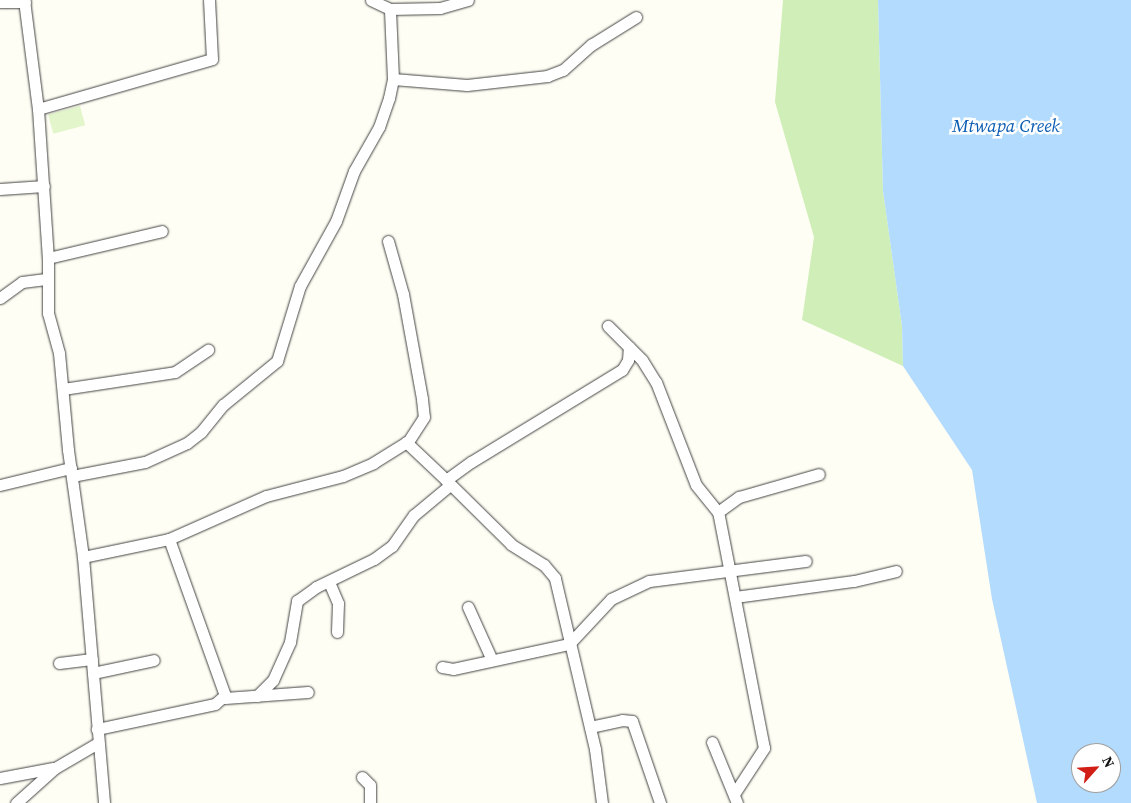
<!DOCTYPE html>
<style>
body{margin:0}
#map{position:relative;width:1131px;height:803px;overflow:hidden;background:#fffef4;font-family:"Source Serif 4",serif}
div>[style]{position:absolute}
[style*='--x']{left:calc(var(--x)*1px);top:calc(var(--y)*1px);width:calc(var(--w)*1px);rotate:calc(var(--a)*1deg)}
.green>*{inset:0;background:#d0efb8}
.pitch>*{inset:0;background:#e3f5cb;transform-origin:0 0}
.water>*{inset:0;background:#b2dbfd}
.roads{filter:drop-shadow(0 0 1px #434343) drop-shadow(0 0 1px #434343)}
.minor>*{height:11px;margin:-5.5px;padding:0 5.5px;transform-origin:5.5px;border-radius:5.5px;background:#fff}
span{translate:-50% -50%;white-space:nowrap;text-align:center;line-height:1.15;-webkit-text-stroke:5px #fff;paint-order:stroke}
.water-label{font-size:18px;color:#0a5bb2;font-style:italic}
.north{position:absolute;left:1071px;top:743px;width:50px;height:50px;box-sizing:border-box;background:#fff;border:1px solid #9f9f9f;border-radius:50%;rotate:64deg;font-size:14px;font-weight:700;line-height:20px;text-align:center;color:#101010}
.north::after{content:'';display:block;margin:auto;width:18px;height:22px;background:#d11e17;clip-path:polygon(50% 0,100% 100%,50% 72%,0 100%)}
</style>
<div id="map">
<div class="green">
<i style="clip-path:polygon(783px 0,878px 0,883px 191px,902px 326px,903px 366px,802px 320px,814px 237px,775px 102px)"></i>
</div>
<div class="pitch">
<i style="left:80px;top:106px;width:20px;height:33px;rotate:75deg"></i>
</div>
<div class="water">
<i style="clip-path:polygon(evenodd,878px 0,1131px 0,1131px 803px,1037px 803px,992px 599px,972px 470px,903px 366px,902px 326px,883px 191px,878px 0,1081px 753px,1111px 753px,1111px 783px,1081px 783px,1081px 753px)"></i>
</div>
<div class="roads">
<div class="minor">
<i style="--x:24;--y:0;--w:110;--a:82.7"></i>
<i style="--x:38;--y:109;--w:149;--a:86.2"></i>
<i style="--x:48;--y:258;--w:55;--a:90"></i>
<i style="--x:48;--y:313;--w:41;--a:74.6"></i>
<i style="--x:59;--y:353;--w:97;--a:84.7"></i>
<i style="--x:68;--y:450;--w:108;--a:82"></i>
<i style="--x:83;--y:557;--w:247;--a:85.1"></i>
<i style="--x:0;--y:2;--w:25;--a:0"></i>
<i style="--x:390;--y:9;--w:50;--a:-1.1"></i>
<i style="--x:440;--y:8;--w:29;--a:-16"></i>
<i style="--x:393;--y:79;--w:74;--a:4.6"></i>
<i style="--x:467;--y:85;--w:81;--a:-6.4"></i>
<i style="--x:547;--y:76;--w:17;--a:-21"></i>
<i style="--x:563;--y:70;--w:38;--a:-42"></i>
<i style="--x:591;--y:45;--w:53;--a:-31.9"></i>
<i style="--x:38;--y:109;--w:181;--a:-16"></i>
<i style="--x:212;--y:59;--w:59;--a:-92.9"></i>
<i style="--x:0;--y:189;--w:44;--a:-3.9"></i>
<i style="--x:388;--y:241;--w:55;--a:74.2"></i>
<i style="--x:403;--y:294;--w:107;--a:79.7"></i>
<i style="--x:422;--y:399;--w:18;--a:84"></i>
<i style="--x:424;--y:417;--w:30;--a:123"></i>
<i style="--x:48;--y:258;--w:117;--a:-13.3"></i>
<i style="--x:0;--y:298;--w:27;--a:-36"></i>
<i style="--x:22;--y:282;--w:26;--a:-7"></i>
<i style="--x:629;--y:347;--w:18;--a:45"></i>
<i style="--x:642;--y:360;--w:26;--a:58"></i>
<i style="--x:656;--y:382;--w:110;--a:68.8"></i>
<i style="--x:696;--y:485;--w:35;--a:51"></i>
<i style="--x:63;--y:389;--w:113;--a:-8.6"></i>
<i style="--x:175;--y:372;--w:40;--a:-34"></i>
<i style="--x:72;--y:476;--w:74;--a:-10.9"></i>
<i style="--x:145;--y:462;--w:46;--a:-24.3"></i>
<i style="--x:187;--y:443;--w:18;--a:-38"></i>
<i style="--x:201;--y:432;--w:35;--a:-51"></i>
<i style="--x:223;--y:405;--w:70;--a:-39.2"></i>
<i style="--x:277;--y:361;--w:78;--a:-73"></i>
<i style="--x:300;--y:286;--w:74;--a:-61"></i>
<i style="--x:336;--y:221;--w:53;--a:-70.2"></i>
<i style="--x:354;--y:171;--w:51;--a:-60.4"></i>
<i style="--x:379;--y:127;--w:31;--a:-71"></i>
<i style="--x:389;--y:98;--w:19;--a:-78"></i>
<i style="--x:393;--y:79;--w:70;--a:-92.5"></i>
<i style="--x:390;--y:9;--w:21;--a:-155"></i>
<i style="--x:0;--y:485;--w:73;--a:-13.5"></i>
<i style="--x:169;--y:539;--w:106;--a:-23.9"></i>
<i style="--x:266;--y:496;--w:80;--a:-14.6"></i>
<i style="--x:343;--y:476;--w:33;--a:-23"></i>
<i style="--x:373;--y:463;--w:39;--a:-32"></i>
<i style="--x:406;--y:442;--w:55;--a:43.5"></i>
<i style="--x:83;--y:557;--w:88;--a:-11.8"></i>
<i style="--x:169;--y:539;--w:166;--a:70.3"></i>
<i style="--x:225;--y:695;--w:13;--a:138"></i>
<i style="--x:215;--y:704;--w:121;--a:168"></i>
<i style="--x:329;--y:582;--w:23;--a:67"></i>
<i style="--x:338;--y:603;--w:29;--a:92"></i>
<i style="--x:735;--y:597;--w:120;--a:-7.7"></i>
<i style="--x:854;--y:581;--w:43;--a:-13.4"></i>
<i style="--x:468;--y:607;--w:56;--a:65.7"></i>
<i style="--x:59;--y:663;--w:33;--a:-7"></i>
<i style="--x:442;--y:667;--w:11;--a:10"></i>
<i style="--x:453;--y:669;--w:119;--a:-12.2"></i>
<i style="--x:569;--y:644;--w:62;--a:-47"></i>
<i style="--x:611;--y:599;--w:42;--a:-25.3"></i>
<i style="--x:649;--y:581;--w:158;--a:-7.3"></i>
<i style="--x:93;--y:673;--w:62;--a:-12"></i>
<i style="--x:257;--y:696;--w:23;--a:-45"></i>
<i style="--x:273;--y:680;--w:42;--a:-65.9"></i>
<i style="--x:290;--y:642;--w:42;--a:-80.3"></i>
<i style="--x:297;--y:601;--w:24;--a:-36"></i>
<i style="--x:316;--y:587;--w:64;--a:-25.8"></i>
<i style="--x:374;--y:559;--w:22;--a:-36"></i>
<i style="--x:392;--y:546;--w:38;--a:-55"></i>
<i style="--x:414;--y:515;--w:47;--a:-39.8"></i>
<i style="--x:225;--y:698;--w:83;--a:-4.1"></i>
<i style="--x:590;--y:727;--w:33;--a:-12"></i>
<i style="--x:622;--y:720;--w:10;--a:6"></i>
<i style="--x:632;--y:721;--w:87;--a:71.1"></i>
<i style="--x:712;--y:742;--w:66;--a:67.7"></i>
<i style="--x:362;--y:777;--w:11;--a:45"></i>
<i style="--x:370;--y:785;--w:18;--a:90"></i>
<i style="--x:0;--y:778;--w:54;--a:-10.7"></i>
<i style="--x:734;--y:794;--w:55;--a:-56.9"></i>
<i style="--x:764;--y:748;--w:240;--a:-101"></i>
<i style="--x:718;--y:512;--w:26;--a:-36"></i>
<i style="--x:739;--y:497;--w:83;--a:-16"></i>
<i style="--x:16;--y:803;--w:52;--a:-41.9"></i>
<i style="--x:55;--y:768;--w:50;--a:-30.2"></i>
<i style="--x:602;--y:803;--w:54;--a:-97.4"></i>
<i style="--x:595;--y:749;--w:176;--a:-103.2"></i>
<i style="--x:555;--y:578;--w:17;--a:-130"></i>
<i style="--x:544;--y:565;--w:39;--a:-148"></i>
<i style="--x:511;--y:544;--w:91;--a:-135.4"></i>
<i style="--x:446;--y:480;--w:31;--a:-36"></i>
<i style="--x:471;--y:462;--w:177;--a:-31.4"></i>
<i style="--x:622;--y:370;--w:12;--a:-59"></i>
<i style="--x:628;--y:360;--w:13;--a:-86"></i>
<i style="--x:629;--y:347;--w:30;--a:-135"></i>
</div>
</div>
<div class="water-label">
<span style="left:1006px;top:126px">Mtwapa Creek</span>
</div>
<div class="north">N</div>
</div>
